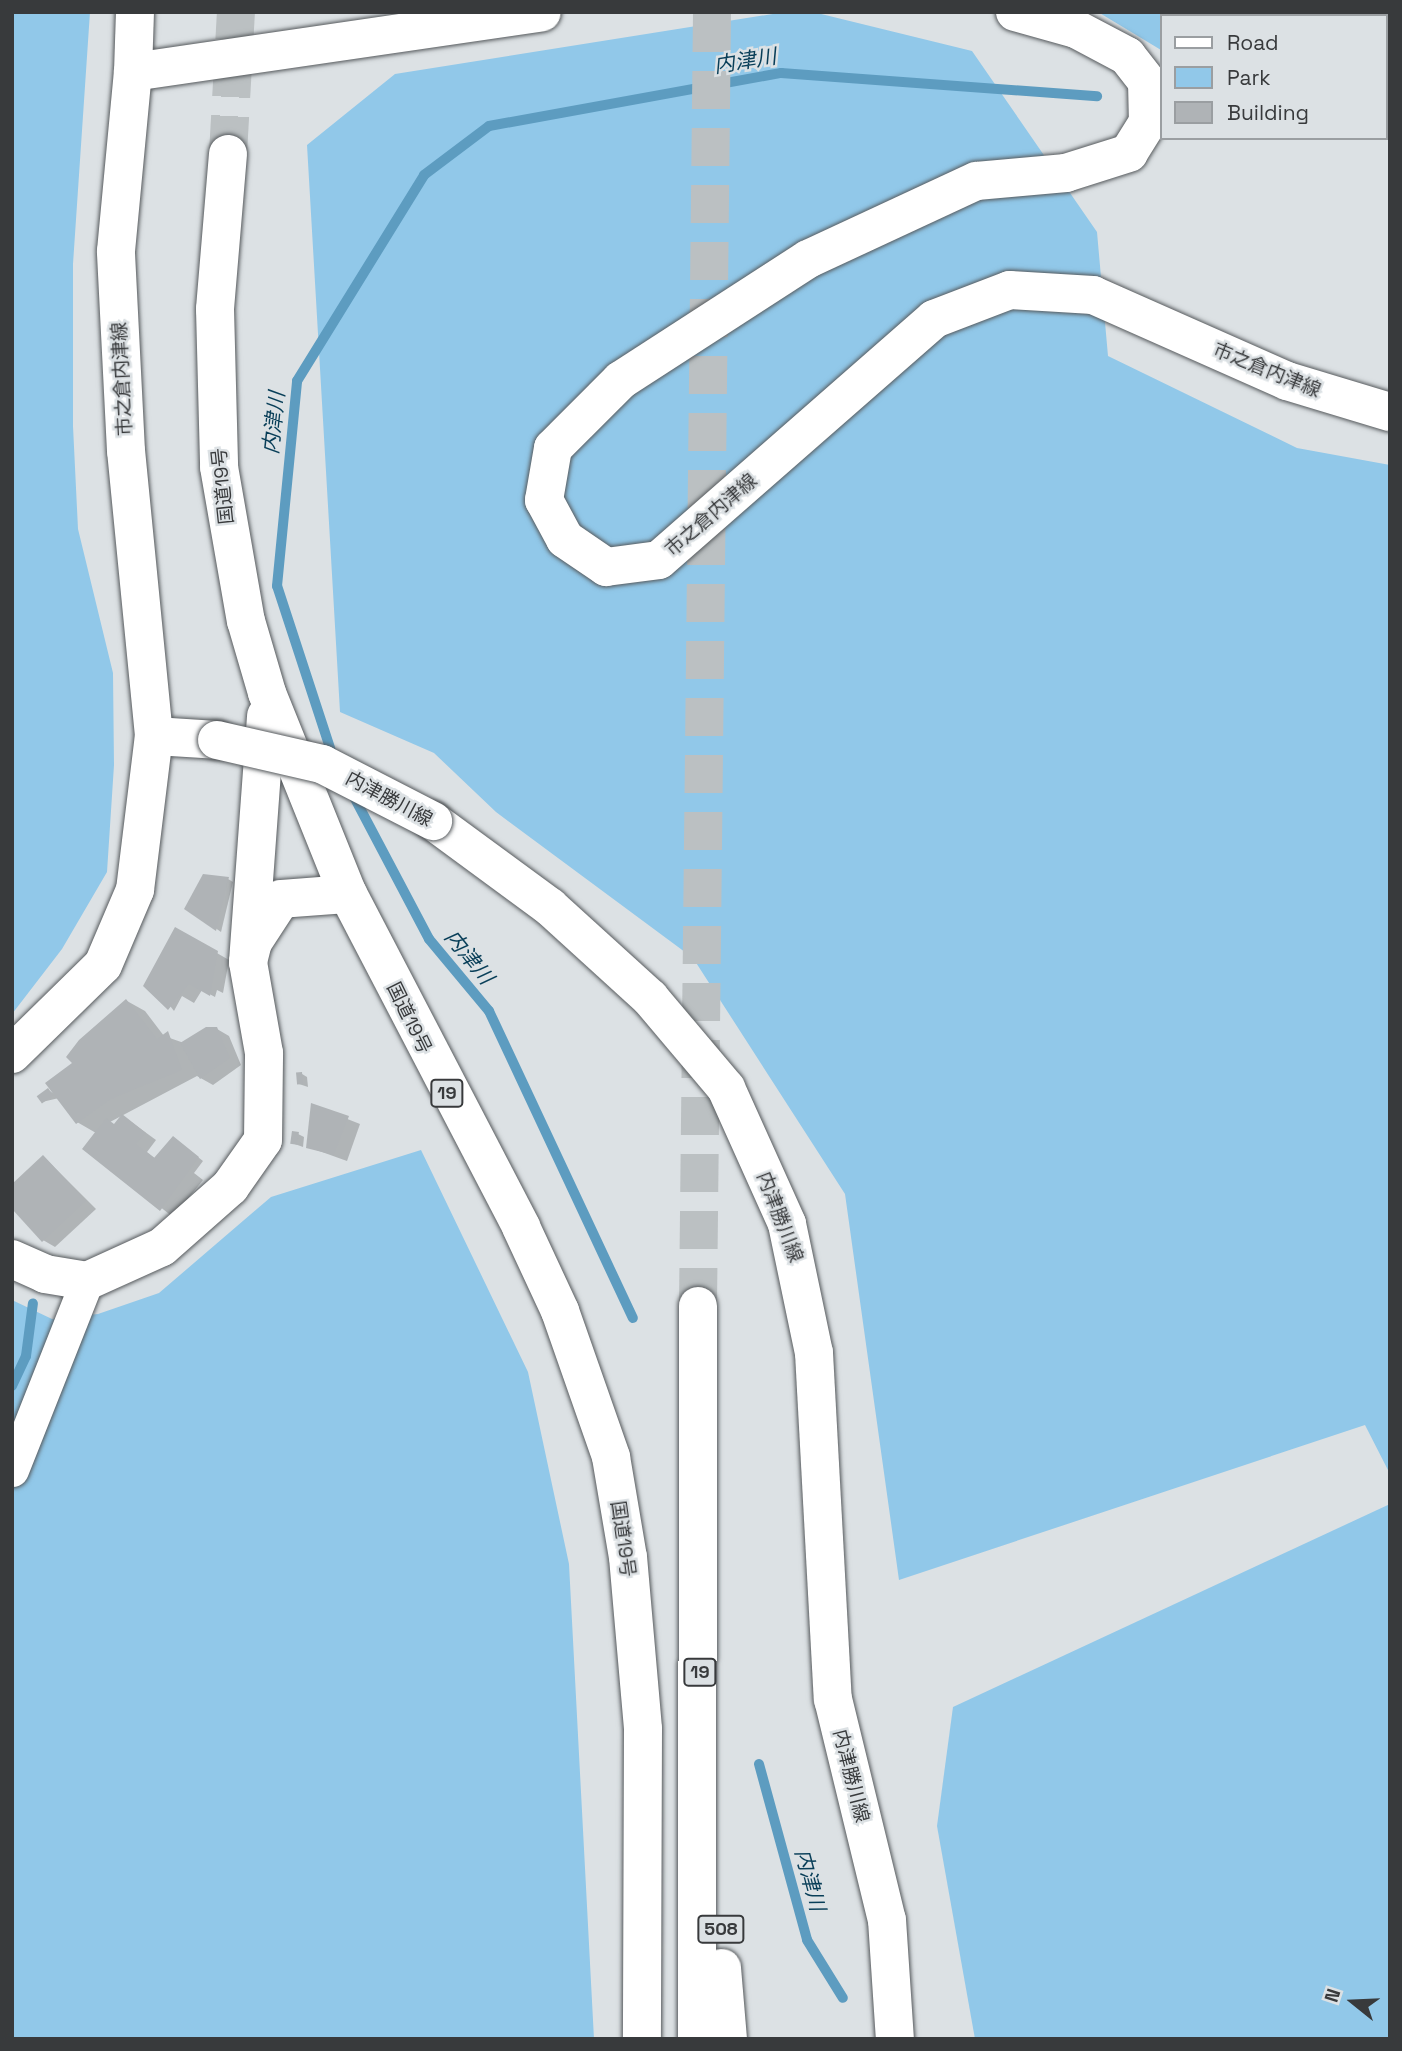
<!DOCTYPE html>
<meta charset="utf-8">
<style>
body{margin:0}
#map{position:relative;width:1402px;height:2051px;overflow:hidden;background:#dce1e4;font-family:"Space Grotesk","Noto Sans JP",sans-serif}
div>[style]{position:absolute}
[style*='--x']{left:calc(var(--x)*1px);top:calc(var(--y)*1px);width:calc(var(--w)*1px);rotate:calc(var(--a)*1deg)}
.green>*{inset:0;background:#91c8e9}
.shadow>*{inset:0;background:#0003}
.stream>*{height:10px;margin:-5px;padding:0 5px;transform-origin:5px;border-radius:5px;background:#5d9cc0}
.building>*{inset:0;background:#afb3b6;transform-origin:0 0}
.trunk-tunnel>*{height:38px;margin-top:-19px;transform-origin:0;background:repeating-linear-gradient(90deg,#bbc0c2 0 38px,transparent 0 57px)}
.roads{filter:drop-shadow(0 0 2px #565a5d) drop-shadow(0 0 2px #565a5d)}
.minor>*{height:33px;margin:-16.5px;padding:0 16.5px;transform-origin:16.5px;border-radius:16.5px;background:#fff}
.tertiary>*{height:38px;margin:-19px;padding:0 19px;transform-origin:19px;border-radius:19px;background:#fff}
.secondary>*{height:38px;margin:-19px;padding:0 19px;transform-origin:19px;border-radius:19px;background:#fff}
.trunk>*{height:38px;margin:-19px;padding:0 19px;transform-origin:19px;border-radius:19px;background:#fff}
.bridges{filter:drop-shadow(0 0 2px #565a5d) drop-shadow(0 0 2px #565a5d)}
.secondary-bridge>*{height:38px;margin:-19px;padding:0 19px;transform-origin:19px;border-radius:19px;background:#fff}
span{translate:-50% -50%;white-space:nowrap;text-align:center;line-height:1.15;-webkit-text-stroke:5px #dce1e4;paint-order:stroke}
.shield-label span{padding:2px 5px;background:#dce1e4;border:2px solid;border-radius:5px;-webkit-text-stroke-width:0}
.shield-label{font-size:18px;color:#383a3c;font-weight:700}
.street-label{font-size:19px;color:#383a3c}
.water-label{font-size:21px;color:#083e58;font-style:italic}
.frame{position:absolute;inset:0;border:14px solid #383a3c;pointer-events:none}
.legend{position:absolute;left:1160px;top:14px;width:228px;height:126px;box-sizing:border-box;background:#dce1e4;border:2px solid #9a9ea1;margin:0;padding:9px 12px;list-style:none;font-size:21px;color:#383a3c}
.legend li{display:flex;align-items:center;gap:14px;height:35px}
.legend b{width:35px;border:2px solid #9a9ea1}
.north{position:absolute;left:1318px;top:1967px;width:70px;height:70px;-webkit-text-stroke:5px #dce1e4;paint-order:stroke;rotate:288deg;font-size:19px;font-weight:700;line-height:28px;text-align:center;color:#383a3c}
.north::after{content:'';display:block;margin:auto;width:24px;height:32px;background:#383a3c;clip-path:polygon(50% 0,100% 100%,50% 72%,0 100%)}
</style>
<div id="map">
<div class="green">
<i style="clip-path:polygon(12px 12px,90px 12px,73px 264px,73px 426px,78px 529px,113px 673px,114px 765px,107px 872px,62px 949px,12px 1014px)"></i>
<i style="clip-path:polygon(785px 12px,813px 12px,972px 51px,1097px 232px,1108px 356px,1297px 448px,1390px 465px,1390px 1474px,1365px 1425px,899px 1580px,845px 1194px,693px 958px,496px 812px,434px 753px,340px 712px,307px 145px,395px 74px)"></i>
<i style="clip-path:polygon(1098px 12px,1190px 12px,1162px 16px,1161px 50px)"></i>
<i style="clip-path:polygon(421px 1150px,528px 1372px,569px 1564px,594px 2039px,12px 2039px,12px 1300px,52px 1319px,98px 1314px,159px 1293px,271px 1197px)"></i>
<i style="clip-path:polygon(1390px 1504px,1390px 2039px,975px 2039px,937px 1826px,953px 1707px)"></i>
</div>
<div class="shadow">
<i style="clip-path:polygon(228px 879px,233px 882px,221px 932px,187px 908px)"></i>
<i style="clip-path:polygon(175px 929px,229px 960px,223px 993px,217px 990px,215px 997px,202px 990px,194px 1003px,182px 996px,174px 1011px,160px 993px)"></i>
<i style="clip-path:polygon(127px 1001px,145px 1011px,164px 1036px,184px 1043px,217px 1029px,229px 1036px,241px 1065px,213px 1085px,197px 1076px,110px 1122px,115px 1126px,123px 1116px,156px 1140px,147px 1152px,156px 1159px,179px 1142px,203px 1161px,194px 1173px,203px 1180px,173px 1217px,85px 1148px,96px 1133px,77px 1122px,59px 1098px,42px 1102px,48px 1090px,56px 1095px,74px 1063px)"></i>
<i style="clip-path:polygon(302px 1074px,307px 1077px,308px 1087px,299px 1084px)"></i>
<i style="clip-path:polygon(312px 1105px,360px 1124px,347px 1161px,308px 1147px)"></i>
<i style="clip-path:polygon(298px 1134px,304px 1137px,303px 1147px,292px 1143px)"></i>
<i style="clip-path:polygon(44px 1157px,96px 1209px,55px 1247px,43px 1240px)"></i>
</div>
<div class="stream">
<i style="--x:333;--y:757;--w:180;--a:-108.1"></i>
<i style="--x:277;--y:586;--w:206;--a:-84.4"></i>
<i style="--x:297;--y:381;--w:242;--a:-58.3"></i>
<i style="--x:424;--y:175;--w:81;--a:-37"></i>
<i style="--x:489;--y:126;--w:297;--a:-10.3"></i>
<i style="--x:781;--y:73;--w:317;--a:4.2"></i>
<i style="--x:352;--y:793;--w:165;--a:62.2"></i>
<i style="--x:429;--y:939;--w:94;--a:50.2"></i>
<i style="--x:489;--y:1011;--w:339;--a:64.9"></i>
<i style="--x:12;--y:1386;--w:33;--a:-65"></i>
<i style="--x:26;--y:1356;--w:53;--a:-82.5"></i>
<i style="--x:759;--y:1764;--w:182;--a:74.7"></i>
<i style="--x:807;--y:1940;--w:68;--a:58.2"></i>
</div>
<div class="building">
<i style="clip-path:polygon(203px 874px,229px 877px,216px 931px,184px 909px)"></i>
<i style="clip-path:polygon(175px 927px,218px 951px,210px 996px,189px 984px,168px 1010px,143px 986px)"></i>
<i style="clip-path:polygon(126px 999px,157px 1039px,168px 1031px,182px 1070px,111px 1099px,76px 1124px,45px 1083px,72px 1063px,66px 1057px,79px 1040px)"></i>
<i style="clip-path:polygon(206px 1027px,217px 1027px,230px 1058px,200px 1079px,180px 1043px)"></i>
<i style="left:302px;top:1072px;width:12px;height:6px;rotate:85deg"></i>
<i style="left:48px;top:1088px;width:9px;height:14px;rotate:54deg"></i>
<i style="clip-path:polygon(311px 1103px,349px 1116px,334px 1155px,306px 1148px)"></i>
<i style="clip-path:polygon(122px 1114px,146px 1133px,136px 1144px,154px 1158px,173px 1136px,199px 1157px,160px 1211px,82px 1149px,106px 1118px,114px 1124px)"></i>
<i style="left:292px;top:1131px;width:7px;height:13px;rotate:8deg"></i>
<i style="clip-path:polygon(43px 1155px,86px 1201px,42px 1242px,12px 1209px,12px 1184px)"></i>
</div>
<div class="trunk-tunnel">
<i style="--x:228;--y:154;--w:142;--a:-86.8"></i>
<i style="--x:698;--y:1306;--w:1294;--a:-89.38"></i>
</div>
<div class="roads">
<div class="minor">
<i style="--x:12;--y:1470;--w:203;--a:-68.4"></i>
</div>
<div class="tertiary">
<i style="--x:133;--y:72;--w:60;--a:-88.1"></i>
</div>
<div class="secondary">
<i style="--x:1015;--y:12;--w:63;--a:15.6"></i>
<i style="--x:1076;--y:29;--w:58;--a:27.9"></i>
<i style="--x:1127;--y:56;--w:33;--a:52"></i>
<i style="--x:1147;--y:82;--w:40;--a:88.6"></i>
<i style="--x:1148;--y:122;--w:36;--a:122"></i>
<i style="--x:1129;--y:153;--w:66;--a:162.4"></i>
<i style="--x:1066;--y:173;--w:90;--a:174.9"></i>
<i style="--x:976;--y:181;--w:185;--a:155.1"></i>
<i style="--x:808;--y:259;--w:223;--a:147.1"></i>
<i style="--x:621;--y:380;--w:96;--a:135"></i>
<i style="--x:553;--y:448;--w:53;--a:99.8"></i>
<i style="--x:544;--y:500;--w:44;--a:61.7"></i>
<i style="--x:565;--y:539;--w:50;--a:34.3"></i>
<i style="--x:606;--y:567;--w:53;--a:-7.5"></i>
<i style="--x:659;--y:560;--w:366;--a:-41.2"></i>
<i style="--x:934;--y:319;--w:81;--a:-20.9"></i>
<i style="--x:1010;--y:290;--w:83;--a:3.4"></i>
<i style="--x:1093;--y:295;--w:212;--a:23.9"></i>
<i style="--x:1287;--y:381;--w:108;--a:16.8"></i>
<i style="--x:154;--y:736;--w:63;--a:3.6"></i>
<i style="--x:433;--y:821;--w:145;--a:36.3"></i>
<i style="--x:550;--y:907;--w:135;--a:42.3"></i>
<i style="--x:650;--y:998;--w:118;--a:49.8"></i>
<i style="--x:726;--y:1088;--w:149;--a:65.8"></i>
<i style="--x:787;--y:1224;--w:132;--a:78.2"></i>
<i style="--x:814;--y:1353;--w:347;--a:86.9"></i>
<i style="--x:833;--y:1699;--w:228;--a:76.3"></i>
<i style="--x:887;--y:1920;--w:119;--a:86.2"></i>
<i style="--x:12;--y:1054;--w:127;--a:-44.4"></i>
<i style="--x:103;--y:965;--w:82;--a:-66.9"></i>
<i style="--x:135;--y:890;--w:155;--a:-83"></i>
<i style="--x:154;--y:736;--w:286;--a:-95.6"></i>
<i style="--x:126;--y:451;--w:200;--a:-92.9"></i>
<i style="--x:116;--y:251;--w:180;--a:-84.6"></i>
<i style="--x:133;--y:72;--w:413;--a:-8.3"></i>
<i style="--x:12;--y:1259;--w:36;--a:24"></i>
<i style="--x:45;--y:1274;--w:43;--a:9.5"></i>
<i style="--x:87;--y:1281;--w:82;--a:-24.4"></i>
<i style="--x:162;--y:1247;--w:91;--a:-41.4"></i>
<i style="--x:230;--y:1187;--w:57;--a:-54.9"></i>
<i style="--x:263;--y:1140;--w:87;--a:-89.3"></i>
<i style="--x:264;--y:1053;--w:92;--a:-100"></i>
<i style="--x:248;--y:962;--w:21;--a:-76"></i>
<i style="--x:253;--y:942;--w:51;--a:-56.9"></i>
<i style="--x:281;--y:899;--w:67;--a:-4.3"></i>
</div>
<div class="trunk">
<i style="--x:228;--y:154;--w:156;--a:94.8"></i>
<i style="--x:215;--y:309;--w:158;--a:88.5"></i>
<i style="--x:219;--y:467;--w:156;--a:80.1"></i>
<i style="--x:246;--y:621;--w:75;--a:73.7"></i>
<i style="--x:267;--y:693;--w:217;--a:68.1"></i>
<i style="--x:348;--y:894;--w:375;--a:62.5"></i>
<i style="--x:521;--y:1227;--w:93;--a:65.1"></i>
<i style="--x:560;--y:1311;--w:155;--a:70.7"></i>
<i style="--x:611;--y:1457;--w:101;--a:80.4"></i>
<i style="--x:628;--y:1557;--w:173;--a:85"></i>
<i style="--x:643;--y:1729;--w:310;--a:90.2"></i>
<i style="--x:248;--y:962;--w:247;--a:-85.8"></i>
<i style="--x:722;--y:1968;--w:71;--a:85.2"></i>
<i style="--x:697;--y:2039;--w:733;--a:-89.92"></i>
</div>
</div>
<div class="bridges">
<div class="secondary-bridge">
<i style="--x:217;--y:740;--w:108;--a:12.9"></i>
<i style="--x:322;--y:764;--w:125;--a:27.2"></i>
</div>
</div>
<div class="shield-label">
<span style="left:447px;top:1093px">19</span>
<span style="left:700px;top:1672px">19</span>
<span style="left:721px;top:1929px">508</span>
</div>
<div class="street-label">
<span style="left:1267px;top:370px;rotate:22deg">市之倉内津線</span>
<span style="left:122px;top:379px;rotate:-93deg">市之倉内津線</span>
<span style="left:223px;top:486px;rotate:-96deg">国道19号</span>
<span style="left:711px;top:515px;rotate:-41deg">市之倉内津線</span>
<span style="left:389px;top:799px;rotate:28deg">内津勝川線</span>
<span style="left:409px;top:1018px;rotate:64deg">国道19号</span>
<span style="left:780px;top:1217px;rotate:69deg">内津勝川線</span>
<span style="left:623px;top:1539px;rotate:82deg">国道19号</span>
<span style="left:851px;top:1776px;rotate:76deg">内津勝川線</span>
</div>
<div class="water-label">
<span style="left:745px;top:61px;rotate:-9deg">内津川</span>
<span style="left:274px;top:423px;rotate:-84deg">内津川</span>
<span style="left:469px;top:957px;rotate:51deg">内津川</span>
<span style="left:810px;top:1880px;rotate:75deg">内津川</span>
</div>
<div class="frame"></div>
<ul class="legend">
<li><b style="height:9px;background:#fff"></b>Road</li>
<li><b style="height:19px;background:#91c8e9"></b>Park</li>
<li><b style="height:19px;background:#afb3b6"></b>Building</li>
</ul>
<div class="north">N</div>
</div>
